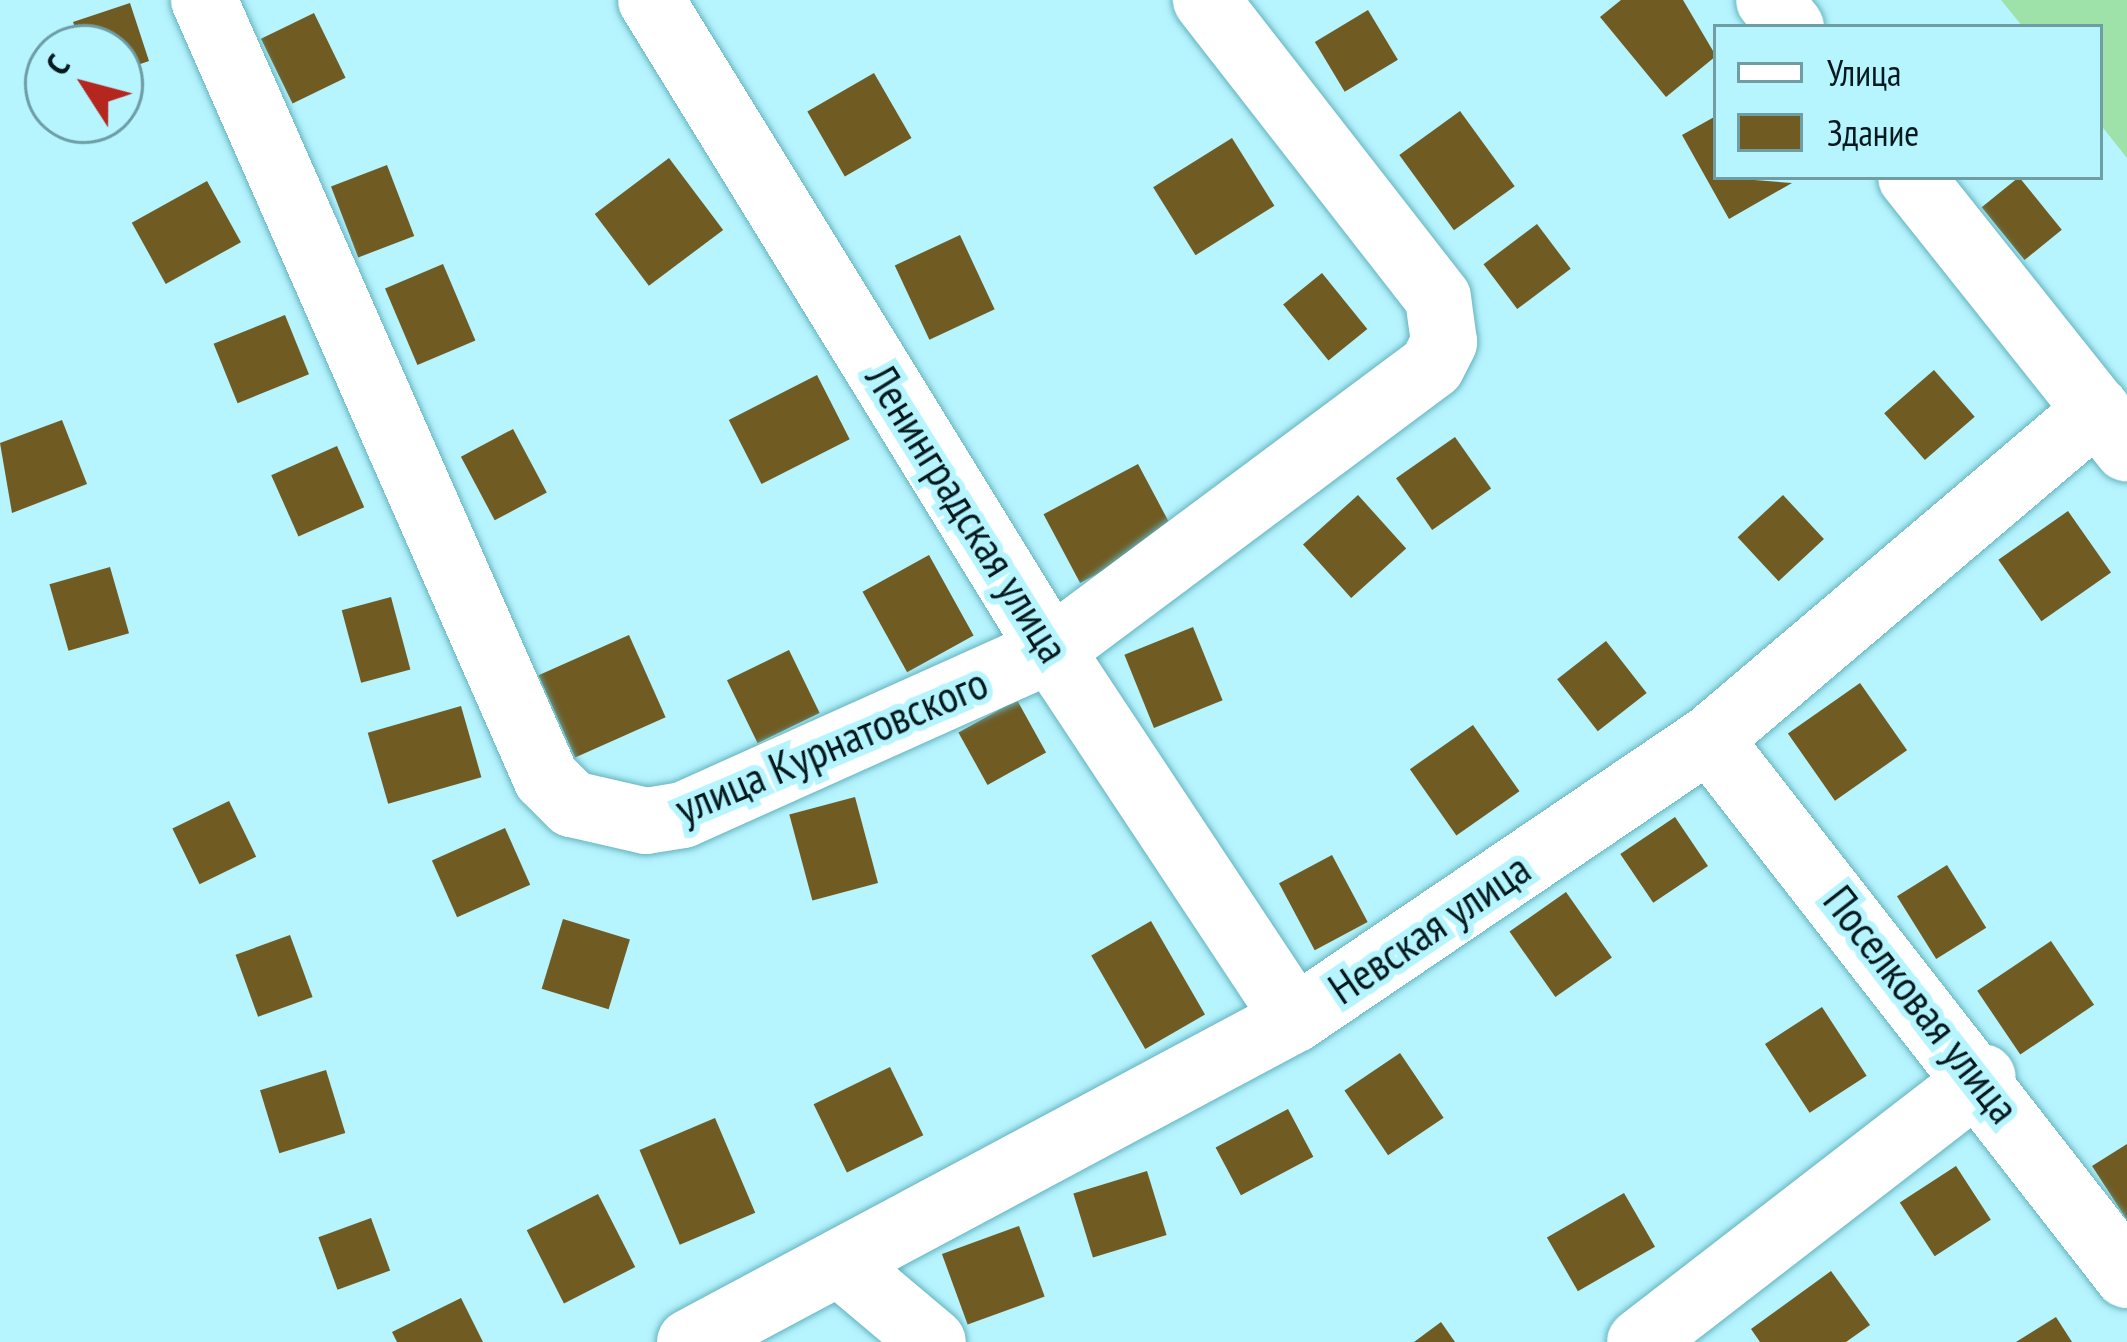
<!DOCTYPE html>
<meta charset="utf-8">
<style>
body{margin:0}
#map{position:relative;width:2127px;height:1342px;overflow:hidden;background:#b6f4fe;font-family:"PT Sans Narrow",sans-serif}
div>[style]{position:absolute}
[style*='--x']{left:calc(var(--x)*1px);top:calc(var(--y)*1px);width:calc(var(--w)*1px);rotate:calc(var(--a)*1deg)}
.water>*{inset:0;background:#9fe2a9}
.building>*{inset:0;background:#705b22;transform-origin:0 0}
.roads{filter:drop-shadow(0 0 3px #64b3bf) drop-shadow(0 0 3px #64b3bf)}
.minor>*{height:66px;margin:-33px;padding:0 33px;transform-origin:33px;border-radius:33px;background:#fff}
span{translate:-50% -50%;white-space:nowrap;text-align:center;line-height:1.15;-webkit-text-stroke:12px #b6f4fe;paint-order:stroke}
.street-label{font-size:45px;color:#021a1d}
.legend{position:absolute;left:1713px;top:24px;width:390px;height:156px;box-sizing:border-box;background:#b6f4fe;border:3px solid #6e9da4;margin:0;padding:15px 21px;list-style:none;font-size:36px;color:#021a1d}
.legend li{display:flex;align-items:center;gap:24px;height:60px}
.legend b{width:60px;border:3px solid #6e9da4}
.north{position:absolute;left:24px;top:24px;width:120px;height:120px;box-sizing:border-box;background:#b6f4fe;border:3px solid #6e9da4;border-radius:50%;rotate:306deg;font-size:33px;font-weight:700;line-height:48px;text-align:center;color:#021a1d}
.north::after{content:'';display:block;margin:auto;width:42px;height:54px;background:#b5261f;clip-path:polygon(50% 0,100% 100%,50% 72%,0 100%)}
</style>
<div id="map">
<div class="water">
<i style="clip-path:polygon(2001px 0,2127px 0,2127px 158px,2100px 124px,2100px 27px,2023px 27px)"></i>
</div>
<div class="building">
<i style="clip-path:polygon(1621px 0,1683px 0,1716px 56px,1666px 97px,1600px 17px)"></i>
<i style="clip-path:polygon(130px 3px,149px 61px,120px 71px,120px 48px,82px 48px,73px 22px)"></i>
<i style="left:1368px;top:10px;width:58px;height:62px;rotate:59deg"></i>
<i style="left:314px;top:13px;width:72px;height:59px;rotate:64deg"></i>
<i style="left:874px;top:73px;width:75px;height:77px;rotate:60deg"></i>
<i style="left:1460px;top:111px;width:93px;height:75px;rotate:54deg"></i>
<i style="clip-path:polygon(1716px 116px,1716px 177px,1792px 183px,1729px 219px,1682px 135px)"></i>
<i style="left:1232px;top:138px;width:80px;height:93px;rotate:58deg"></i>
<i style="left:669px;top:158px;width:90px;height:93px;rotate:53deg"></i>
<i style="left:387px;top:165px;width:76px;height:60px;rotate:69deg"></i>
<i style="left:2019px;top:177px;width:68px;height:48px;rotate:51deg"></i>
<i style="left:207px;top:181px;width:70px;height:86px;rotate:61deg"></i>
<i style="left:1537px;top:224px;width:56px;height:67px;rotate:53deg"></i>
<i style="left:960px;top:235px;width:82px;height:72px;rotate:65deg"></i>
<i style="left:443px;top:264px;width:83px;height:63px;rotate:67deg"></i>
<i style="left:1322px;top:273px;width:72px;height:50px;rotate:51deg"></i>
<i style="left:285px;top:315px;width:64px;height:77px;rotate:68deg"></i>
<i style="left:1934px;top:370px;width:62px;height:66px;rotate:49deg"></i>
<i style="left:817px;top:375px;width:72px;height:99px;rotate:63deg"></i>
<i style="clip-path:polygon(62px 420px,87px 484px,12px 513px,0 443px)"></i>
<i style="left:513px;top:429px;width:72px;height:59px;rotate:62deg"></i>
<i style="left:1455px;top:437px;width:63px;height:72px;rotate:55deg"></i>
<i style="left:337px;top:446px;width:67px;height:72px;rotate:66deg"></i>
<i style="left:1138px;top:464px;width:78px;height:107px;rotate:62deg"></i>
<i style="left:1358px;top:495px;width:72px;height:74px;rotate:48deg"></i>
<i style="left:1783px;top:495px;width:60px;height:62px;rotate:47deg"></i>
<i style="left:2068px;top:511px;width:75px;height:85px;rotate:55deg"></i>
<i style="left:929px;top:555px;width:92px;height:76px;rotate:61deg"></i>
<i style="left:110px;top:567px;width:69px;height:63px;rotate:74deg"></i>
<i style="left:391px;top:597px;width:75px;height:51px;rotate:75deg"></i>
<i style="left:1193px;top:627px;width:79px;height:74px;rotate:68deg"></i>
<i style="left:629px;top:635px;width:90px;height:99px;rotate:66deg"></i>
<i style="left:1606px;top:641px;width:66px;height:62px;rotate:52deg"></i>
<i style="left:789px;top:650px;width:70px;height:69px;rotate:64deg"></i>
<i style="left:1860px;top:683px;width:82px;height:88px;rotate:55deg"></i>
<i style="left:1017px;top:700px;width:60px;height:67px;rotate:61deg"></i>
<i style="left:461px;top:706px;width:74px;height:97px;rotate:74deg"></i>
<i style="left:1473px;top:725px;width:81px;height:77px;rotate:55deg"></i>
<i style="left:855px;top:797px;width:89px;height:68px;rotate:75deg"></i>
<i style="left:229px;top:801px;width:62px;height:63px;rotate:64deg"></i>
<i style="left:1675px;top:817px;width:59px;height:66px;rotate:56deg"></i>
<i style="left:505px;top:828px;width:62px;height:80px;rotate:66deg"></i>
<i style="left:1332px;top:855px;width:76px;height:60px;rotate:62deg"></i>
<i style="left:1947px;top:865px;width:74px;height:59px;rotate:58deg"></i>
<i style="left:1566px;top:892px;width:80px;height:69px;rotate:55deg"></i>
<i style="left:563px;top:919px;width:70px;height:73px;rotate:17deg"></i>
<i style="left:1151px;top:921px;width:108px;height:69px;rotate:60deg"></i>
<i style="left:290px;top:935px;width:66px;height:58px;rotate:70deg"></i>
<i style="left:2051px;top:941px;width:77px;height:89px;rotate:56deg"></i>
<i style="left:1822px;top:1007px;width:82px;height:68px;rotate:57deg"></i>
<i style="left:1400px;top:1053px;width:78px;height:67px;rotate:56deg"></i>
<i style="left:890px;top:1067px;width:76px;height:85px;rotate:64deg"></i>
<i style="left:326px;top:1070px;width:66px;height:69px;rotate:73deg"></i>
<i style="left:1288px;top:1109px;width:54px;height:82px;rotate:62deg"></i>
<i style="left:715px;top:1118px;width:103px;height:82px;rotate:67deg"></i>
<i style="clip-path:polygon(2127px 1144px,2127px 1220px,2092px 1166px)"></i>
<i style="left:1956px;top:1166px;width:64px;height:67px;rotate:57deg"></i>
<i style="left:1147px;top:1171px;width:67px;height:77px;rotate:73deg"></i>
<i style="left:1624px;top:1193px;width:62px;height:89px;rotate:60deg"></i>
<i style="left:598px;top:1194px;width:82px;height:80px;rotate:63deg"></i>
<i style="left:371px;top:1218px;width:56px;height:56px;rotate:70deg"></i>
<i style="left:1019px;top:1226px;width:75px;height:82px;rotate:70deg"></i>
<i style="clip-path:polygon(1831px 1271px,1870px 1325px,1846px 1342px,1760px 1342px,1751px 1329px)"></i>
<i style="clip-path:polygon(461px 1298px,483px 1342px,397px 1342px,392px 1332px)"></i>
<i style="clip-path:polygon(2056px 1317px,2072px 1342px,2016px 1342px)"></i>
<i style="clip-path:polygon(1441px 1322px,1455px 1342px,1414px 1342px)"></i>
</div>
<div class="roads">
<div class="minor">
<i style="--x:204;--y:0;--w:850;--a:66.27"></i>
<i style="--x:546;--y:778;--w:37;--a:45"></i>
<i style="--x:572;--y:804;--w:76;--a:12.9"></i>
<i style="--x:646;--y:821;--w:37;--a:-9"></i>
<i style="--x:683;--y:815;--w:403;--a:-24.2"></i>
<i style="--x:1051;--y:650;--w:475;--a:-36.7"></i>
<i style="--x:1432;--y:366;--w:27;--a:-63"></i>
<i style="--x:1444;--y:342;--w:44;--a:-97.8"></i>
<i style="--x:1438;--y:298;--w:378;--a:-127.9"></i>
<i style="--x:651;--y:0;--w:763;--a:58.39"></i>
<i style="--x:1051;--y:650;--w:442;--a:56.5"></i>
<i style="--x:1769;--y:0;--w:35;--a:51"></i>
<i style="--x:1911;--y:177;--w:347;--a:51.5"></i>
<i style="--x:1709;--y:739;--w:680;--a:52.05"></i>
<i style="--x:844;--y:1267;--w:116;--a:40.1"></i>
<i style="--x:690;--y:1342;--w:686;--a:-28.1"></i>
<i style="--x:1295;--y:1019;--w:500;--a:-34.1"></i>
<i style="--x:1709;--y:739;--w:509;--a:-40.3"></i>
<i style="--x:1640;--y:1342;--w:433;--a:-37.7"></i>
</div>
</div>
<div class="street-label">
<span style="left:968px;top:513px;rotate:58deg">Ленинградская улица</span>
<span style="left:831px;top:745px;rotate:-23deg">улица Курнатовского</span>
<span style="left:1429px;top:928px;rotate:-34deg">Невская улица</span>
<span style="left:1922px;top:1004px;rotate:52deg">Поселковая улица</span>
</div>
<ul class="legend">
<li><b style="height:15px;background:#fff"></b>Улица</li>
<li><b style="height:33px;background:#705b22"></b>Здание</li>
</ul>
<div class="north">С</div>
</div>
